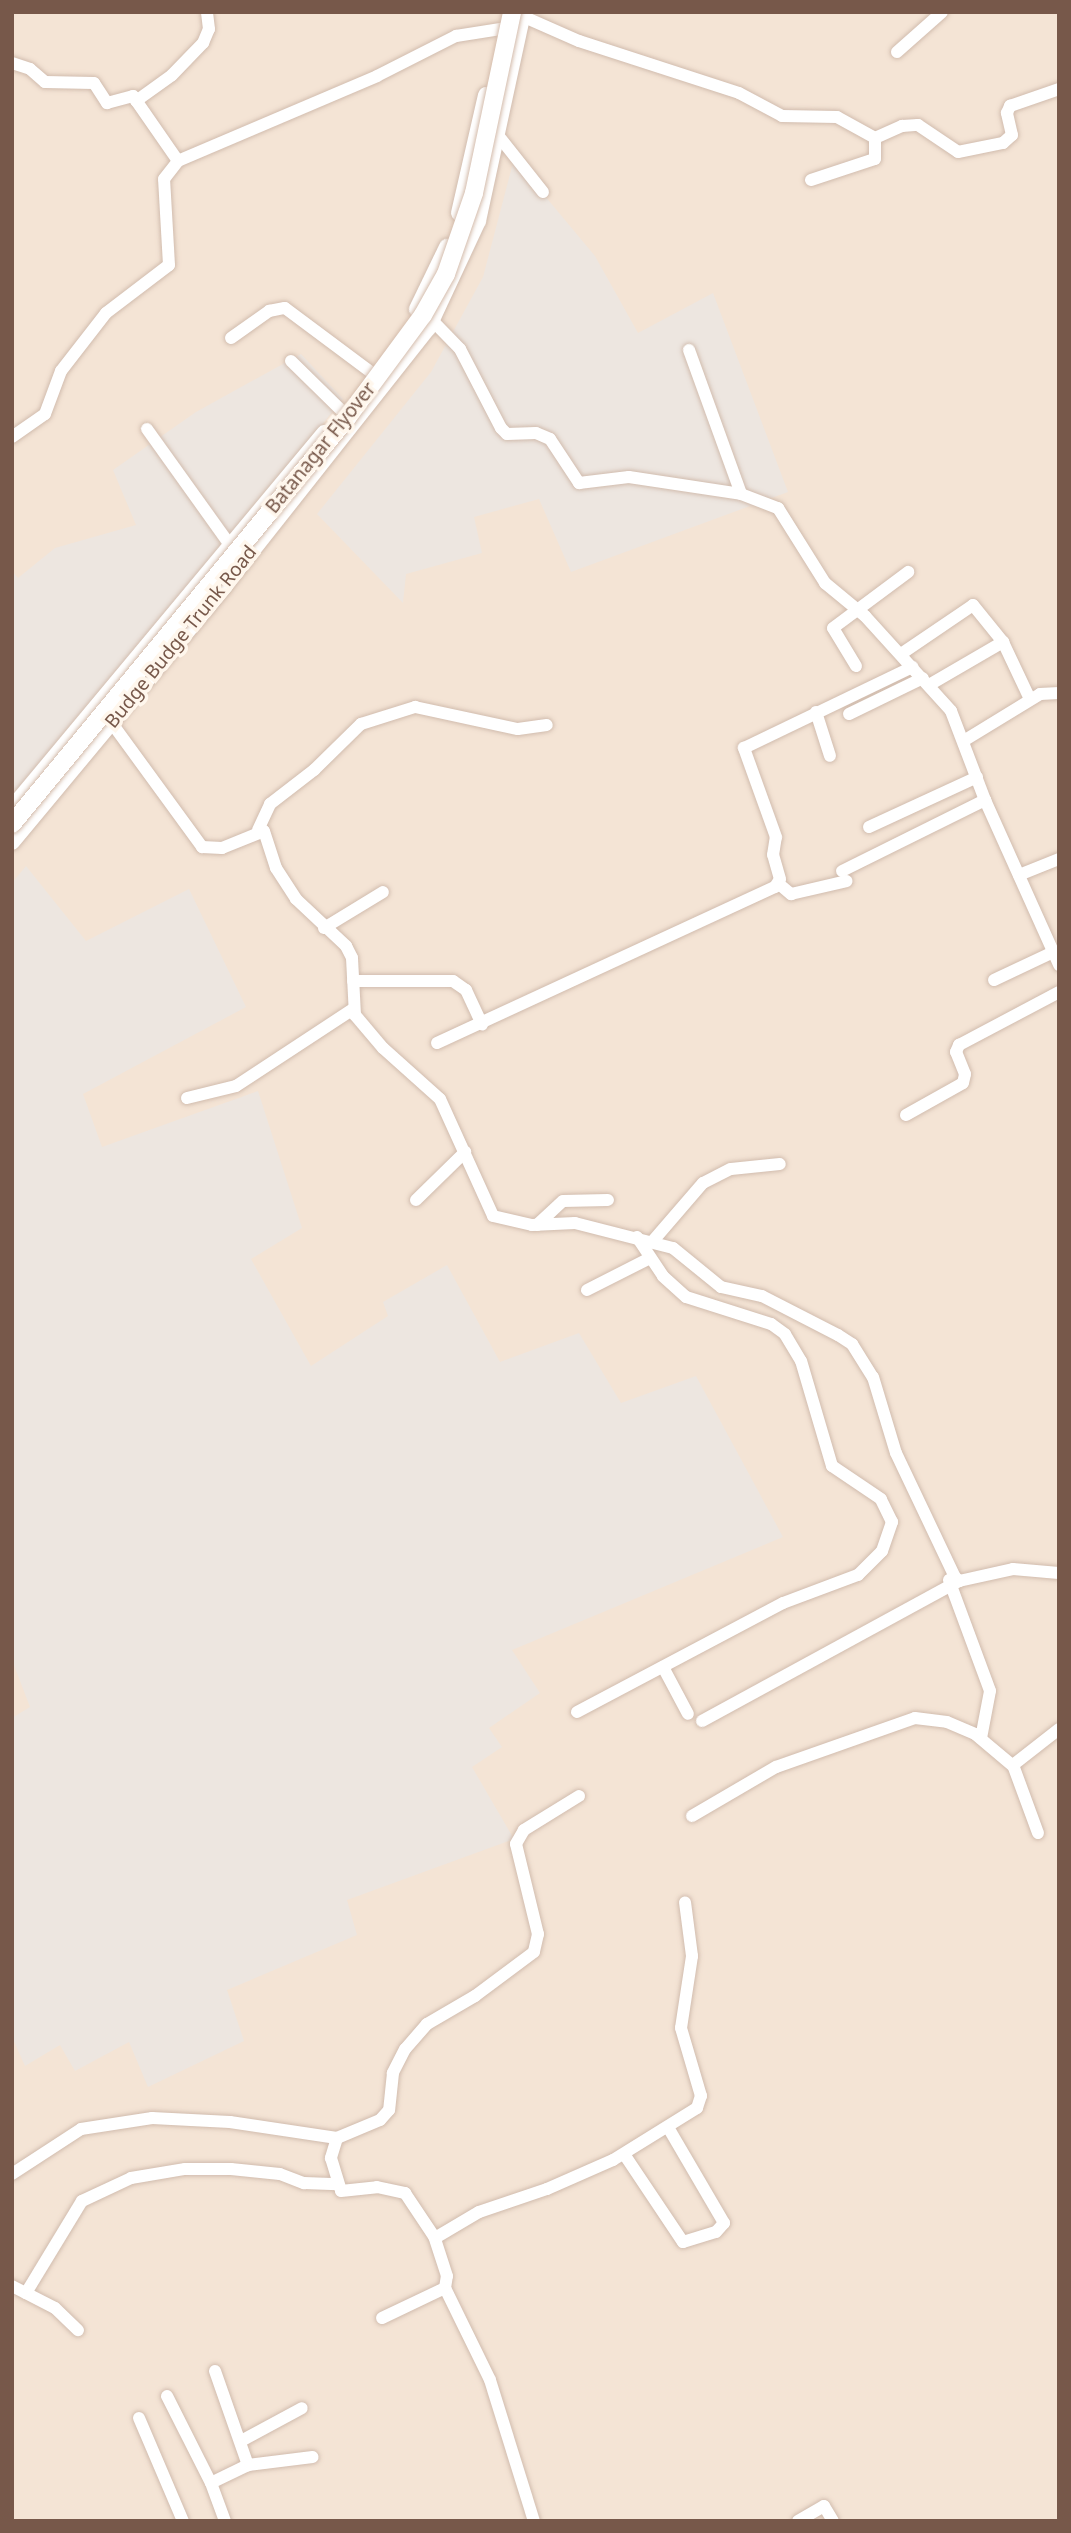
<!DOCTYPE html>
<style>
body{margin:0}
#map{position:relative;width:1071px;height:2533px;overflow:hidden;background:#fdf3e6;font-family:"Noto Sans",sans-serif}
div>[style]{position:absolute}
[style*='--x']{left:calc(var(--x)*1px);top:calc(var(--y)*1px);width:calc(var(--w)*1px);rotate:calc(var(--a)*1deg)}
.residential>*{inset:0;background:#f4e4d5;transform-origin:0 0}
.industrial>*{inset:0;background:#ede6e0}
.roads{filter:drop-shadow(0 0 2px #d1bcae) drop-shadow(0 0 2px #d1bcae)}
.minor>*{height:12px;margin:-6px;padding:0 6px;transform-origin:6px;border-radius:6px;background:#fff}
.tertiary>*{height:16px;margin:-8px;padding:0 8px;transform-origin:8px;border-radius:8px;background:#fff}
.bridges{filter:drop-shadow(0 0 2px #d4bcac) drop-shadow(0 0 2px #d4bcac)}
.secondary-bridge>*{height:18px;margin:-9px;padding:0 9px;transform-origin:9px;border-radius:9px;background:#fff}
span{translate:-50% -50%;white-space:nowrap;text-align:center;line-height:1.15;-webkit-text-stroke:7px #fff7ed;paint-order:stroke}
.street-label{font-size:19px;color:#77584a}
.frame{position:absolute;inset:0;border:14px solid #77584a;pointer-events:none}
</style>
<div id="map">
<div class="residential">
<i style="left:12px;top:12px;width:1047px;height:2509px"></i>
</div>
<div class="industrial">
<i style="clip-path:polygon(514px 159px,595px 256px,638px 333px,713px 293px,788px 492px,571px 572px,539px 499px,474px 517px,482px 553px,406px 574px,403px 603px,317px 514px,431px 372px,483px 277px)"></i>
<i style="clip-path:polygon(301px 354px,343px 399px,12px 801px,12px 571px,18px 578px,55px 548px,136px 525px,113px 470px,196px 412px)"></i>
<i style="clip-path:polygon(26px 866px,86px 941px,189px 889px,246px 1007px,83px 1094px,102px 1147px,258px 1091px,302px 1228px,251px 1259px,311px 1366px,388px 1316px,383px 1302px,447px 1265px,500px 1362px,579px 1333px,621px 1403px,696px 1376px,783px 1537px,512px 1650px,540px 1693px,489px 1728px,502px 1747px,472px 1767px,514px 1839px,347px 1900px,357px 1935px,227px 1990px,244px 2041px,148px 2087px,129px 2042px,75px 2071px,60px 2045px,25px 2066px,12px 2037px,12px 1718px,30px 1707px,12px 1660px,12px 883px)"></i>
</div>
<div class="roads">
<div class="minor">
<i style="--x:522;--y:16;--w:62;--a:23.7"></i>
<i style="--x:579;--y:41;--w:168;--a:18"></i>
<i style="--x:739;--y:93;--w:49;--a:28.1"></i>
<i style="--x:782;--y:116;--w:55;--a:1"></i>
<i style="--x:837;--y:117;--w:43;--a:28.9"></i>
<i style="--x:897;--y:52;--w:60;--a:-41.6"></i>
<i style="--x:12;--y:63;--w:19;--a:18"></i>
<i style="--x:30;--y:69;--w:20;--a:41"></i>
<i style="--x:45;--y:82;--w:49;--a:1.2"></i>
<i style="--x:94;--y:83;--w:24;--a:57"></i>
<i style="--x:107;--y:103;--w:27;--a:-15"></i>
<i style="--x:133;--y:96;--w:79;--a:55.3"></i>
<i style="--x:136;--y:101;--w:44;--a:-35.8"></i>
<i style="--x:172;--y:75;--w:45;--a:-45.9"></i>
<i style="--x:203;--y:43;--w:15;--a:-67"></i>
<i style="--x:209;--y:29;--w:17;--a:-97"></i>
<i style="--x:497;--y:134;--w:74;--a:51.6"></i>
<i style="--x:811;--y:180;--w:67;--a:-18.2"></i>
<i style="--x:875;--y:159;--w:21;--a:-90"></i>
<i style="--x:875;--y:138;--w:30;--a:-24"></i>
<i style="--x:902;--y:126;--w:16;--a:-4"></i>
<i style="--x:918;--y:125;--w:48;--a:34"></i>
<i style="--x:958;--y:152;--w:46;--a:-11.3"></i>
<i style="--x:1003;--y:143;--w:12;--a:-42"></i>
<i style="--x:1012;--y:135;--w:23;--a:-103"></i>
<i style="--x:1007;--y:113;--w:8;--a:-67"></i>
<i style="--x:1010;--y:106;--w:52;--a:-19.1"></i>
<i style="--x:426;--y:314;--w:49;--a:45.8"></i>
<i style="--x:460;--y:349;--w:89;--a:62.6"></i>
<i style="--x:501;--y:428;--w:8;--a:45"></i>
<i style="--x:507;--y:434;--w:29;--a:-2"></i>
<i style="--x:536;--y:433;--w:15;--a:23"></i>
<i style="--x:550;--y:439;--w:53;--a:56.6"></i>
<i style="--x:579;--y:483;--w:50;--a:-6.8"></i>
<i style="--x:629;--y:477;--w:113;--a:8.6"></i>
<i style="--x:741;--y:494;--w:40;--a:21"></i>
<i style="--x:778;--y:508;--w:89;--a:57.9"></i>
<i style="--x:825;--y:583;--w:52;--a:39.5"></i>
<i style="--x:865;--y:616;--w:128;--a:47.8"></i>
<i style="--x:951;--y:711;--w:95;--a:69.1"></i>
<i style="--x:985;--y:800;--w:181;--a:65.8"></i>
<i style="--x:231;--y:338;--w:47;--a:-35.4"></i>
<i style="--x:269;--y:311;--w:16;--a:-11"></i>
<i style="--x:285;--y:308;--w:107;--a:36.7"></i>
<i style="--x:689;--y:350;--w:153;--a:70.1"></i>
<i style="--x:291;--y:361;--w:71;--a:44.4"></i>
<i style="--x:147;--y:429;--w:143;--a:54.4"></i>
<i style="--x:12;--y:437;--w:40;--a:-34.9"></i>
<i style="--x:45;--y:414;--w:46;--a:-69.6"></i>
<i style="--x:61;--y:371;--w:73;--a:-52.2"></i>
<i style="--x:106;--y:313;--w:79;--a:-37.3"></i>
<i style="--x:169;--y:265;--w:86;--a:-93.3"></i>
<i style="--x:164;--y:179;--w:23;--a:-52"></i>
<i style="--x:178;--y:161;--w:216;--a:-23.1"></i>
<i style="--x:377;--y:76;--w:89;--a:-26.9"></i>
<i style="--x:456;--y:36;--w:45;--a:-9"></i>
<i style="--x:901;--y:654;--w:87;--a:-34.2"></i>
<i style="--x:973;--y:605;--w:48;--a:51"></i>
<i style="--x:1003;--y:642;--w:63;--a:64.7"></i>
<i style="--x:856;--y:666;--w:44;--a:-121.2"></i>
<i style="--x:833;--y:628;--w:94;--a:-36.7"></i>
<i style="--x:929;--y:685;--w:86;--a:-30.2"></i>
<i style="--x:816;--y:712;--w:46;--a:72.3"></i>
<i style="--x:849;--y:714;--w:82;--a:-25.9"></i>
<i style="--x:111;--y:722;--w:155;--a:53.9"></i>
<i style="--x:202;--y:847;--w:20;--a:3"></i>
<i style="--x:222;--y:848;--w:45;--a:-22"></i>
<i style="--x:264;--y:831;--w:39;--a:72"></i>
<i style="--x:276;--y:868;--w:37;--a:57"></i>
<i style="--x:296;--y:899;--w:69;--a:43.2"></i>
<i style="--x:346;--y:946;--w:13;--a:63"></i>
<i style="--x:352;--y:958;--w:57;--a:87"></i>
<i style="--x:355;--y:1015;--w:43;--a:49.7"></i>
<i style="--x:383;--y:1048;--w:76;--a:41.8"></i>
<i style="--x:440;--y:1099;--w:128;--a:65.6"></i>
<i style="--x:493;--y:1216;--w:40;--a:13"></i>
<i style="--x:532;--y:1225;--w:43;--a:-2.7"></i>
<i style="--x:575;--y:1223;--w:101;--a:14.3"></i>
<i style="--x:673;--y:1248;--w:62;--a:39.1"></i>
<i style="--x:721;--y:1287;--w:42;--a:12.4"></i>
<i style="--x:762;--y:1296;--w:85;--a:27.2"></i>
<i style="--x:838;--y:1335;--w:17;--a:33"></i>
<i style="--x:852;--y:1344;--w:39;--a:58"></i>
<i style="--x:873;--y:1377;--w:79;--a:73.2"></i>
<i style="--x:896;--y:1453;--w:137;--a:64.6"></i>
<i style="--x:955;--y:1577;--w:6;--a:45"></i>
<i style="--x:959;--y:1581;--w:55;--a:-12.5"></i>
<i style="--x:1013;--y:1569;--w:46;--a:5"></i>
<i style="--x:965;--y:740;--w:88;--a:-31.5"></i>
<i style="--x:1040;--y:694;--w:19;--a:-3"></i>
<i style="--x:869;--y:827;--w:119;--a:-24.8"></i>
<i style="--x:258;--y:830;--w:29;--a:-65"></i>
<i style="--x:270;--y:804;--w:56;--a:-37.7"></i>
<i style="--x:314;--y:770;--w:66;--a:-44.4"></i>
<i style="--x:361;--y:724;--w:57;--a:-17.5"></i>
<i style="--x:415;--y:707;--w:105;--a:12.1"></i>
<i style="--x:518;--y:729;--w:29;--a:-8"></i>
<i style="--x:842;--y:871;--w:160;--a:-26.4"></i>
<i style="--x:1019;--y:875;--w:43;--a:-21.8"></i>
<i style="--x:779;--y:884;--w:16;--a:40"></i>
<i style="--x:791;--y:894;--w:57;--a:-13.1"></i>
<i style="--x:324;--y:928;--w:69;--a:-31.4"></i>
<i style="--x:994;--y:980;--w:63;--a:-25.3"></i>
<i style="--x:353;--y:981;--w:100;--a:0"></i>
<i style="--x:453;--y:981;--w:16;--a:35"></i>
<i style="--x:466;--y:990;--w:38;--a:65"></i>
<i style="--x:437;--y:1043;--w:372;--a:-24.8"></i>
<i style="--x:775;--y:887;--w:9;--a:-58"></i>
<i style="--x:780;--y:879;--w:25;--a:-106"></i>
<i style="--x:773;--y:855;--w:18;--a:-81"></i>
<i style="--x:776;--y:837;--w:95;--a:-109.8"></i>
<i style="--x:744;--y:748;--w:187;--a:-25.7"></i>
<i style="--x:187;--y:1098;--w:50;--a:-13.8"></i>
<i style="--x:236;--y:1086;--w:140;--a:-33.3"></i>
<i style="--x:906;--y:1115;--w:65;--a:-29.3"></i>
<i style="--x:963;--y:1083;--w:9;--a:-77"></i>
<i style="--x:965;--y:1074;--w:24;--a:-112"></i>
<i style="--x:956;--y:1052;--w:8;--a:-67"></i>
<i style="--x:959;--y:1045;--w:113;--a:-27.9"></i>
<i style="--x:416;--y:1200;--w:69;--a:-44.4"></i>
<i style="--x:537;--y:1225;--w:35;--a:-43"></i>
<i style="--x:563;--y:1201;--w:45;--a:-1.3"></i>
<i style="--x:652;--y:1242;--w:78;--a:-49.2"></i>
<i style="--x:703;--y:1183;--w:31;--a:-27"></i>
<i style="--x:731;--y:1169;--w:49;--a:-5.8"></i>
<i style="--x:587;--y:1290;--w:71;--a:-26.9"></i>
<i style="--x:949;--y:1580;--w:118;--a:69.7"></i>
<i style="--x:990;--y:1691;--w:48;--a:100.8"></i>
<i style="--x:663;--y:1667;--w:53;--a:62"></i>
<i style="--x:577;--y:1712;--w:233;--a:-27.9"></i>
<i style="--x:783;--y:1603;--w:80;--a:-20.5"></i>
<i style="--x:858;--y:1575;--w:34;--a:-45"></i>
<i style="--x:882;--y:1551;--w:31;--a:-71"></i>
<i style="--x:892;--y:1522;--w:25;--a:-116"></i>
<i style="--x:881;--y:1499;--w:59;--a:-146"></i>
<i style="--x:832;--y:1466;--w:109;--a:-106.4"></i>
<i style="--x:801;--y:1361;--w:31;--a:-121"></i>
<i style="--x:785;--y:1334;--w:17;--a:-144"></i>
<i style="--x:771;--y:1324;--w:89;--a:-162.4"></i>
<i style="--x:686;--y:1297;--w:31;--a:-138"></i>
<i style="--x:663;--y:1276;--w:47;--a:-123.7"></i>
<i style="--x:702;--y:1721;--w:293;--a:-28.6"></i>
<i style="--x:579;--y:1796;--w:65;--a:148.3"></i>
<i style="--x:524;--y:1830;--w:16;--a:120"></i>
<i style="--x:516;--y:1844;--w:93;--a:76.3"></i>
<i style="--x:538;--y:1934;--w:18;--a:103"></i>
<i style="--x:534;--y:1952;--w:74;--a:143.3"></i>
<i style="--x:475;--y:1996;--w:56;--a:149.7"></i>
<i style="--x:427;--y:2024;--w:33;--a:131"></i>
<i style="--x:405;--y:2049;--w:27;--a:117"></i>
<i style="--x:393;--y:2073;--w:37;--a:96"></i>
<i style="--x:389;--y:2110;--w:13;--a:132"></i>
<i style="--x:380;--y:2120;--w:47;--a:157.3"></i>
<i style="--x:337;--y:2138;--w:21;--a:107"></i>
<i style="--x:331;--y:2158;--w:34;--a:73"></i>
<i style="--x:341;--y:2191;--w:36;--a:-6"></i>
<i style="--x:377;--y:2187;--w:29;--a:12"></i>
<i style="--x:405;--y:2193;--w:54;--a:56.3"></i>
<i style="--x:435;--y:2238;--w:51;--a:-30.6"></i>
<i style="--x:479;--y:2212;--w:72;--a:-18.7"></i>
<i style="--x:547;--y:2189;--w:72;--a:-23.7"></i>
<i style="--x:613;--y:2160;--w:99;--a:-31.8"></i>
<i style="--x:697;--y:2108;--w:13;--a:-72"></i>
<i style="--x:701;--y:2096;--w:71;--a:-106.4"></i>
<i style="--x:681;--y:2028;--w:73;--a:-81.3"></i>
<i style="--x:692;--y:1956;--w:54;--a:-97.4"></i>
<i style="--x:692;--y:1816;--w:97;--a:-30.3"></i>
<i style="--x:776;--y:1767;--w:147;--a:-19.4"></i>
<i style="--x:915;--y:1718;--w:32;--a:7"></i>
<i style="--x:947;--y:1722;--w:30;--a:23"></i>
<i style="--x:975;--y:1734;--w:50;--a:40.1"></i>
<i style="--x:1038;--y:1833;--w:72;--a:-110.2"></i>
<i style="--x:1013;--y:1765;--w:58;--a:-38"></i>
<i style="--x:624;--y:2154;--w:106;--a:56.2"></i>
<i style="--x:683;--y:2242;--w:34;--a:-17"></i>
<i style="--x:716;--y:2232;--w:12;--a:-48"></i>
<i style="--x:724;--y:2223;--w:111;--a:-120.3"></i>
<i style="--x:12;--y:2174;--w:82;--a:-33.1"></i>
<i style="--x:81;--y:2129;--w:72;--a:-8.8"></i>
<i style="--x:152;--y:2118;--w:78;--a:2.9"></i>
<i style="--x:230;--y:2122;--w:108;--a:8.5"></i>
<i style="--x:12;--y:2286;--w:48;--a:27.1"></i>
<i style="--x:55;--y:2308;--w:32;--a:44"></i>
<i style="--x:445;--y:2288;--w:102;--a:63.9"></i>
<i style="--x:490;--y:2380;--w:148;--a:72.7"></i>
<i style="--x:26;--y:2293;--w:108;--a:-58.7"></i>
<i style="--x:82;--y:2201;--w:54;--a:-25.1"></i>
<i style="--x:131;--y:2178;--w:55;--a:-9.5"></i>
<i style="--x:185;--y:2169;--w:46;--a:0"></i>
<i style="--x:231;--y:2169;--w:49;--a:5.8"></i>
<i style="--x:280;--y:2174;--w:26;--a:21"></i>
<i style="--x:304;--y:2183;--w:34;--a:2"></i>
<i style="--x:382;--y:2318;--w:70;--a:-25.5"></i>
<i style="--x:445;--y:2288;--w:12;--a:-81"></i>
<i style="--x:447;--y:2276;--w:40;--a:-108"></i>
<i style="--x:215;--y:2371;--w:100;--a:70.7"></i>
<i style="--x:248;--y:2465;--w:41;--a:154.1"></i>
<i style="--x:211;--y:2483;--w:40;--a:69.8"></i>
<i style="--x:167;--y:2396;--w:97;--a:63.2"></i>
<i style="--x:139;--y:2418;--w:112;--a:66.9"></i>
<i style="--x:241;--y:2441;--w:69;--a:-28.4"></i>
<i style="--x:248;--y:2465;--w:65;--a:-7"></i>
<i style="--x:798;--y:2521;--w:30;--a:-30"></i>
<i style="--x:824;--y:2506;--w:17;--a:59"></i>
</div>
<div class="tertiary">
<i style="--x:459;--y:213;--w:121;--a:-77.1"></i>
<i style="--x:417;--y:309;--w:69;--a:-64.2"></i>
<i style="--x:12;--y:808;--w:488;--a:-50.2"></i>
<i style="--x:12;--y:842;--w:334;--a:-50.3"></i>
<i style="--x:225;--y:585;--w:328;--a:-51.7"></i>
<i style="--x:428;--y:328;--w:118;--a:-65"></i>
<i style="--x:478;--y:221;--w:214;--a:-77.8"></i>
</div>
</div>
<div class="bridges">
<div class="secondary-bridge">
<i style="--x:12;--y:824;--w:526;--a:-50.47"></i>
<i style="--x:347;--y:418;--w:128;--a:-53.6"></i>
<i style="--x:423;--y:315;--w:47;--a:-60.7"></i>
<i style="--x:446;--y:274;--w:86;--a:-70.9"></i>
<i style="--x:474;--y:193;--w:185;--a:-78.1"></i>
</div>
</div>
<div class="street-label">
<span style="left:321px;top:448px;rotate:-51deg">Batanagar Flyover</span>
<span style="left:181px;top:637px;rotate:-51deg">Budge Budge Trunk Road</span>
</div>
<div class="frame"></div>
</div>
